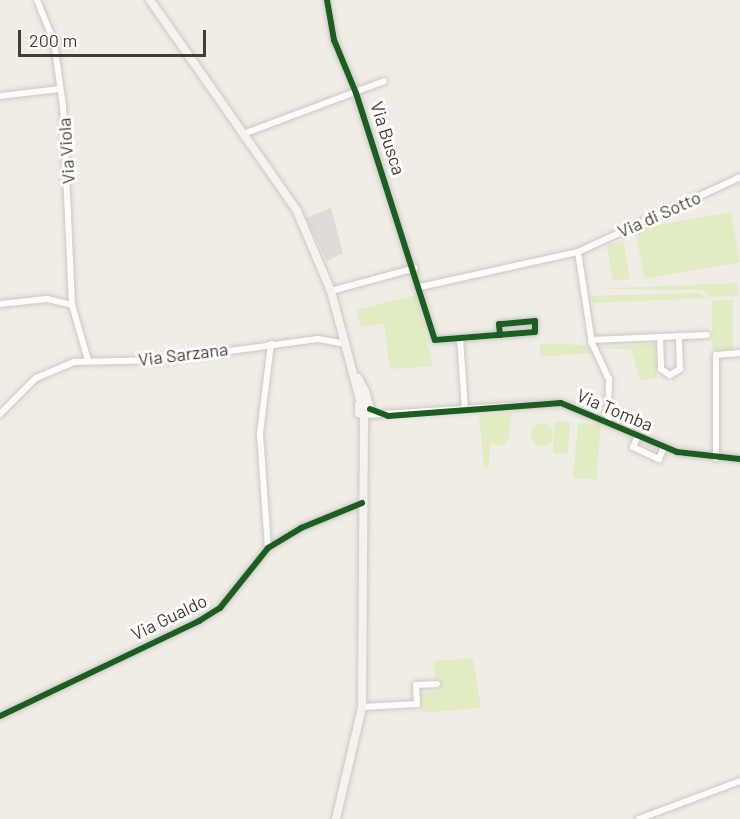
<!DOCTYPE html>
<style>
body{margin:0}
#map{position:relative;width:740px;height:819px;overflow:hidden;background:#f0ece6;font-family:Barlow,sans-serif}
div>[style]{position:absolute}
[style*='--x']{left:calc(var(--x)*1px);top:calc(var(--y)*1px);width:calc(var(--w)*1px);rotate:calc(var(--a)*1deg)}
.green>*{inset:0;background:#e1ecc3;transform-origin:0 0}
.round{border-radius:50%}
.parking>*{inset:0;background:#dfdbd6}
.roads{filter:drop-shadow(0 0 2px #ccc8c3) drop-shadow(0 0 2px #ccc8c3)}
.minor>*{height:6px;margin:-3px;padding:0 3px;transform-origin:3px;border-radius:3px;background:#fdfcfb}
.secondary>*{height:8px;margin:-4px;padding:0 4px;transform-origin:4px;border-radius:4px;background:#f6f3ee}
.cycleway>*{height:6px;margin:-3px;padding:0 3px;transform-origin:3px;border-radius:3px;background:#1b5e20}
span{translate:-50% -50%;white-space:nowrap;text-align:center;line-height:1.15;-webkit-text-stroke:6px #fff;paint-order:stroke}
.street-label{font-size:18px;color:#463c33}
.scale{position:absolute;left:18px;top:30px;width:188px;height:27px;box-sizing:border-box;border:3px solid #463c33;border-top:0;padding-left:8px;font-size:18px;line-height:21px;white-space:nowrap;color:#463c33;-webkit-text-stroke:4px #fff;paint-order:stroke}
</style>
<div id="map">
<div class="green">
<i style="left:731px;top:212px;width:51px;height:97px;rotate:80deg"></i>
<i style="left:624px;top:242px;width:37px;height:17px;rotate:82deg"></i>
<i style="clip-path:polygon(737px 283px,738px 296px,711px 297px,702px 290px,591px 289px)"></i>
<i style="clip-path:polygon(698px 293px,708px 298px,593px 303px,592px 296px)"></i>
<i style="clip-path:polygon(416px 295px,433px 366px,390px 369px,384px 323px,361px 328px,356px 310px)"></i>
<i style="left:712px;top:300px;width:21px;height:50px"></i>
<i style="clip-path:polygon(656px 343px,657px 378px,640px 380px,631px 349px,599px 348px)"></i>
<i style="clip-path:polygon(540px 344px,588px 345px,590px 353px,541px 357px)"></i>
<i style="clip-path:polygon(512px 413px,509px 438px,503px 445px,490px 444px,489px 467px,484px 467px,479px 415px)"></i>
<i style="left:555px;top:421px;width:15px;height:32px;rotate:4deg"></i>
<i style="left:578px;top:423px;width:23px;height:55px;rotate:5deg"></i>
<i class="round" style="left:531px;top:424px;width:22px;height:22px"></i>
<i style="clip-path:polygon(473px 658px,481px 708px,421px 713px,420px 693px,438px 691px,433px 661px)"></i>
</div>
<div class="parking">
<i style="clip-path:polygon(331px 208px,343px 253px,327px 261px,306px 218px)"></i>
</div>
<div class="roads">
<div class="minor">
<i style="--x:37;--y:0;--w:45;--a:68"></i>
<i style="--x:54;--y:42;--w:65;--a:82"></i>
<i style="--x:63;--y:106;--w:199;--a:87.4"></i>
<i style="--x:327;--y:0;--w:41;--a:80.1"></i>
<i style="--x:334;--y:40;--w:57;--a:67.5"></i>
<i style="--x:356;--y:93;--w:259;--a:72.3"></i>
<i style="--x:435;--y:340;--w:100;--a:-4.6"></i>
<i style="--x:535;--y:332;--w:11;--a:-90"></i>
<i style="--x:535;--y:321;--w:36;--a:175"></i>
<i style="--x:499;--y:324;--w:11;--a:85"></i>
<i style="--x:0;--y:96;--w:59;--a:-6.8"></i>
<i style="--x:246;--y:133;--w:147;--a:-20.6"></i>
<i style="--x:578;--y:252;--w:92;--a:81.3"></i>
<i style="--x:592;--y:343;--w:40;--a:65"></i>
<i style="--x:609;--y:379;--w:44;--a:91.3"></i>
<i style="--x:420;--y:287;--w:162;--a:-12.5"></i>
<i style="--x:578;--y:252;--w:179;--a:-24.8"></i>
<i style="--x:331;--y:291;--w:87;--a:-15.3"></i>
<i style="--x:0;--y:304;--w:47;--a:-6.1"></i>
<i style="--x:47;--y:299;--w:26;--a:13"></i>
<i style="--x:72;--y:305;--w:57;--a:73.8"></i>
<i style="--x:660;--y:337;--w:32;--a:88"></i>
<i style="--x:661;--y:369;--w:11;--a:34"></i>
<i style="--x:670;--y:375;--w:12;--a:-31"></i>
<i style="--x:680;--y:369;--w:33;--a:-92"></i>
<i style="--x:460;--y:338;--w:71;--a:86"></i>
<i style="--x:591;--y:340;--w:116;--a:-2.5"></i>
<i style="--x:0;--y:414;--w:51;--a:-45"></i>
<i style="--x:36;--y:378;--w:41;--a:-22.8"></i>
<i style="--x:74;--y:362;--w:90;--a:-1.3"></i>
<i style="--x:164;--y:360;--w:155;--a:-7.8"></i>
<i style="--x:318;--y:339;--w:29;--a:10"></i>
<i style="--x:365;--y:415;--w:196;--a:-3.5"></i>
<i style="--x:561;--y:403;--w:126;--a:22.9"></i>
<i style="--x:677;--y:452;--w:63;--a:6.3"></i>
<i style="--x:638;--y:436;--w:12;--a:114"></i>
<i style="--x:633;--y:447;--w:29;--a:25"></i>
<i style="--x:659;--y:459;--w:13;--a:-67"></i>
<i style="--x:716;--y:458;--w:103;--a:-90"></i>
<i style="--x:716;--y:355;--w:24;--a:-5"></i>
<i style="--x:268;--y:548;--w:115;--a:-94"></i>
<i style="--x:260;--y:433;--w:90;--a:-83"></i>
<i style="--x:362;--y:707;--w:55;--a:-3.1"></i>
<i style="--x:417;--y:704;--w:19;--a:-93"></i>
<i style="--x:416;--y:685;--w:21;--a:-3"></i>
<i style="--x:0;--y:716;--w:221;--a:-25.5"></i>
<i style="--x:199;--y:621;--w:25;--a:-32"></i>
<i style="--x:220;--y:608;--w:77;--a:-51.3"></i>
<i style="--x:268;--y:548;--w:39;--a:-31"></i>
<i style="--x:301;--y:528;--w:66;--a:-22.3"></i>
<i style="--x:639;--y:819;--w:108;--a:-20.6"></i>
</div>
<div class="secondary">
<i style="--x:150;--y:0;--w:257;--a:55.1"></i>
<i style="--x:297;--y:211;--w:87;--a:67"></i>
<i style="--x:331;--y:291;--w:117;--a:75.1"></i>
<i style="--x:358;--y:378;--w:15;--a:62"></i>
<i style="--x:365;--y:391;--w:19;--a:74"></i>
<i style="--x:370;--y:409;--w:8;--a:130"></i>
<i style="--x:365;--y:415;--w:6;--a:-162"></i>
<i style="--x:359;--y:413;--w:8;--a:-90"></i>
<i style="--x:359;--y:405;--w:9;--a:6"></i>
<i style="--x:336;--y:819;--w:115;--a:-76.9"></i>
<i style="--x:362;--y:707;--w:292;--a:-89.6"></i>
</div>
</div>
<div class="cycleway">
<i style="--x:327;--y:0;--w:41;--a:80.1"></i>
<i style="--x:334;--y:40;--w:57;--a:67.5"></i>
<i style="--x:356;--y:93;--w:259;--a:72.3"></i>
<i style="--x:435;--y:340;--w:100;--a:-4.6"></i>
<i style="--x:535;--y:332;--w:11;--a:-90"></i>
<i style="--x:535;--y:321;--w:36;--a:175"></i>
<i style="--x:499;--y:324;--w:11;--a:85"></i>
<i style="--x:370;--y:409;--w:19;--a:21"></i>
<i style="--x:388;--y:416;--w:173;--a:-4.3"></i>
<i style="--x:561;--y:403;--w:126;--a:22.9"></i>
<i style="--x:677;--y:452;--w:63;--a:6.3"></i>
<i style="--x:0;--y:716;--w:221;--a:-25.5"></i>
<i style="--x:199;--y:621;--w:25;--a:-32"></i>
<i style="--x:220;--y:608;--w:77;--a:-51.3"></i>
<i style="--x:268;--y:548;--w:39;--a:-31"></i>
<i style="--x:301;--y:528;--w:66;--a:-22.3"></i>
</div>
<div class="street-label">
<span style="left:388px;top:138px;rotate:72deg">Via Busca</span>
<span style="left:66px;top:151px;rotate:-94deg">Via Viola</span>
<span style="left:659px;top:214px;rotate:-24deg">Via di Sotto</span>
<span style="left:183px;top:354px;rotate:-7deg">Via Sarzana</span>
<span style="left:615px;top:410px;rotate:23deg">Via Tomba</span>
<span style="left:169px;top:617px;rotate:-26deg">Via Gualdo</span>
</div>
<div class="scale">200 m</div>
</div>
